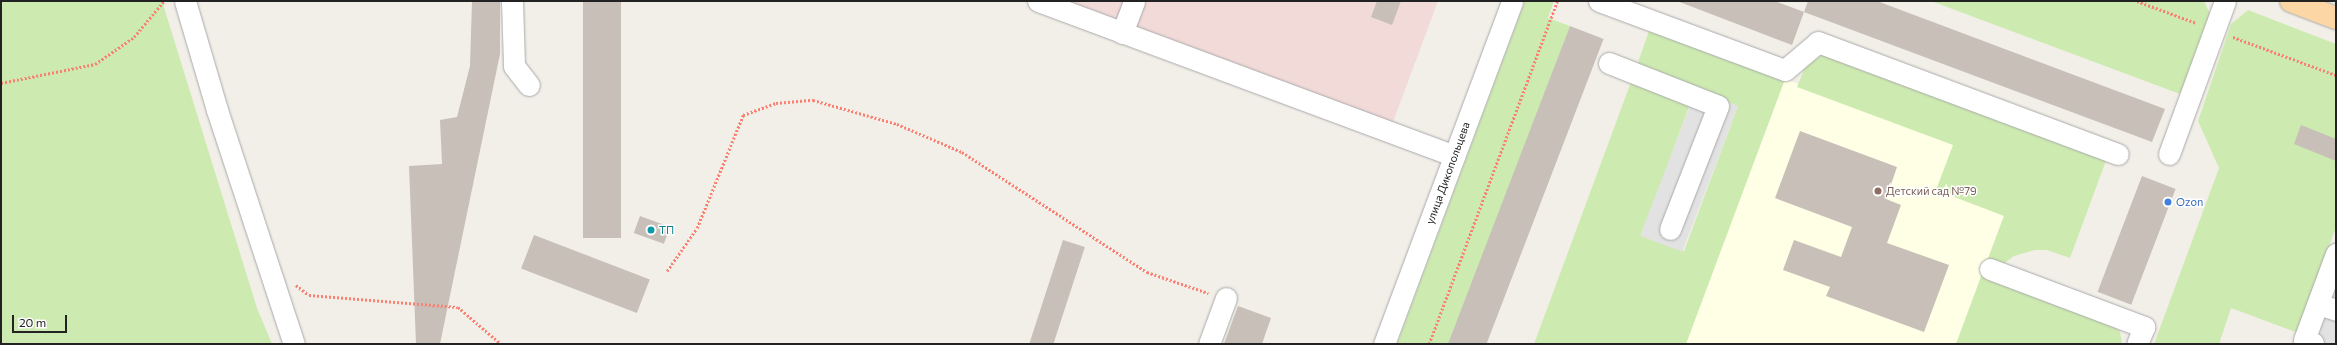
<!DOCTYPE html>
<meta charset="utf-8">
<style>
body{margin:0}
#map{position:relative;width:2337px;height:345px;overflow:hidden;background:#f2efe9;font-family:Commissioner,sans-serif}
div>[style]{position:absolute}
[style*='--x']{left:calc(var(--x)*1px);top:calc(var(--y)*1px);width:calc(var(--w)*1px);rotate:calc(var(--a)*1deg)}
.commercial>*{inset:0;background:#f2dad9}
.education>*{inset:0;background:#ffffe5}
.grass>*{inset:0;background:#cdebb0}
.parking>*{inset:0;background:#e2e2e2;transform-origin:0 0}
.building>*{inset:0;background:#c7bfb8;transform-origin:0 0}
.path>*{height:2.5px;margin-top:-1.25px;transform-origin:0;background:repeating-linear-gradient(90deg,#fa8072 0 2px,transparent 0 4px)}
.roads{filter:drop-shadow(0 0 1px #a9a9a9) drop-shadow(0 0 1px #a9a9a9)}
.minor>*{height:21px;margin:-10.5px;padding:0 10.5px;transform-origin:10.5px;border-radius:10.5px;background:#fff}
.major>*{height:22px;margin:-11px;padding:0 11px;transform-origin:11px;border-radius:11px;background:#fcd6a4}
.dots>*{width:11px;height:11px;translate:-50% -50%;box-sizing:border-box;border:2px solid #fff;border-radius:50%}
span{translate:-50% -50%;white-space:nowrap;text-align:center;line-height:1.15;-webkit-text-stroke:3px #fff;paint-order:stroke}
.street-label{font-size:11px;color:#222}
.education-label{font-size:11px;color:#785e54}
.left{translate:0 -50%;text-align:left}
.shop-label{font-size:11px;color:#366cbe}
.culture-label{font-size:11px;color:#0d838f}
.frame{position:absolute;inset:0;border:2px solid #222;pointer-events:none}
.scale{position:absolute;left:12px;top:315px;width:55px;height:18px;box-sizing:border-box;border:2px solid #222;border-top:0;padding-left:5px;font-size:12px;line-height:14px;white-space:nowrap;color:#222;-webkit-text-stroke:3px #fff;paint-order:stroke}
</style>
<div id="map">
<div class="commercial">
<i style="clip-path:polygon(1068px 1px,1438px 1px,1393px 122px)"></i>
</div>
<div class="education">
<i style="clip-path:polygon(1785px 79px,2022px 167px,1956px 344px,1686px 344px)"></i>
</div>
<div class="grass">
<i style="clip-path:polygon(1px 1px,162px 1px,257px 308px,272px 344px,1px 344px)"></i>
<i style="clip-path:polygon(1525px 1px,1554px 1px,1548px 18px,1570px 26px,1452px 344px,1397px 344px)"></i>
<i style="clip-path:polygon(1931px 1px,2204px 1px,2210px 14px,2180px 94px)"></i>
<i style="clip-path:polygon(2248px 10px,2336px 44px,2336px 227px,2298px 333px,2231px 308px,2219px 344px,2154px 344px,2219px 168px,2198px 121px,2231px 24px)"></i>
<i style="clip-path:polygon(1650px 28px,1785px 79px,1686px 344px,1534px 344px,1631px 82px,1690px 104px,1642px 235px,1684px 251px,1738px 106px,1636px 68px)"></i>
<i style="clip-path:polygon(1823px 55px,2107px 158px,2070px 258px,2047px 250px,2035px 250px,2014px 256px,1998px 268px,1986px 264px,2004px 216px,1936px 190px,1953px 145px,1797px 87px,1806px 65px)"></i>
<i style="clip-path:polygon(1982px 274px,2108px 321px,2120px 332px,2122px 344px,1956px 344px)"></i>
</div>
<div class="parking">
<i style="left:1696px;top:90px;width:45px;height:156px;rotate:21deg"></i>
<i style="clip-path:polygon(2335px 285px,2336px 344px,2316px 344px,2313px 343px)"></i>
</div>
<div class="building">
<i style="clip-path:polygon(472px 1px,500px 1px,500px 54px,440px 344px,416px 344px,409px 166px,442px 164px,440px 120px,457px 117px,470px 66px)"></i>
<i style="left:583px;top:1px;width:38px;height:237px"></i>
<i style="clip-path:polygon(1377px 1px,1401px 1px,1392px 25px,1371px 17px)"></i>
<i style="clip-path:polygon(1677px 1px,1775px 1px,1804px 12px,1792px 45px)"></i>
<i style="clip-path:polygon(1808px 1px,1877px 1px,2165px 109px,2152px 142px,1804px 12px)"></i>
<i style="left:1570px;top:26px;width:36px;height:339px;rotate:21deg"></i>
<i style="clip-path:polygon(2301px 125px,2336px 139px,2336px 161px,2294px 144px)"></i>
<i style="clip-path:polygon(1800px 131px,1897px 167px,1886px 199px,1901px 205px,1887px 243px,1949px 265px,1924px 332px,1826px 296px,1830px 287px,1783px 270px,1794px 240px,1841px 257px,1852px 227px,1775px 198px)"></i>
<i style="left:2142px;top:176px;width:36px;height:124px;rotate:21deg"></i>
<i style="left:640px;top:216px;width:32px;height:18px;rotate:20deg"></i>
<i style="left:534px;top:235px;width:124px;height:36px;rotate:21deg"></i>
<i style="left:1063px;top:240px;width:23px;height:111px;rotate:18deg"></i>
<i style="clip-path:polygon(1238px 306px,1271px 318px,1262px 344px,1224px 344px)"></i>
</div>
<div class="path">
<i style="--x:2137;--y:1;--w:63;--a:20.4"></i>
<i style="--x:2233;--y:37;--w:110;--a:20.3"></i>
<i style="--x:1;--y:83;--w:96;--a:-11.4"></i>
<i style="--x:95;--y:64;--w:47;--a:-34.7"></i>
<i style="--x:134;--y:37;--w:47;--a:-50.2"></i>
<i style="--x:667;--y:271;--w:52;--a:-55.1"></i>
<i style="--x:697;--y:228;--w:122;--a:-67.8"></i>
<i style="--x:743;--y:115;--w:35;--a:-20"></i>
<i style="--x:776;--y:103;--w:37;--a:-5"></i>
<i style="--x:813;--y:100;--w:87;--a:15.9"></i>
<i style="--x:897;--y:124;--w:71;--a:23.3"></i>
<i style="--x:962;--y:152;--w:221;--a:33"></i>
<i style="--x:1147;--y:272;--w:65;--a:19"></i>
<i style="--x:296;--y:285;--w:16;--a:38"></i>
<i style="--x:309;--y:295;--w:149;--a:4.6"></i>
<i style="--x:458;--y:307;--w:57;--a:40.7"></i>
<i style="--x:1429;--y:344;--w:366;--a:-69.5"></i>
</div>
<div class="roads">
<div class="minor">
<i style="--x:185;--y:1;--w:114;--a:73.6"></i>
<i style="--x:217;--y:110;--w:246;--a:71.8"></i>
<i style="--x:512;--y:1;--w:65;--a:88.2"></i>
<i style="--x:514;--y:66;--w:24;--a:52"></i>
<i style="--x:1038;--y:1;--w:444;--a:20.4"></i>
<i style="--x:1599;--y:1;--w:198;--a:20.4"></i>
<i style="--x:1785;--y:70;--w:43;--a:-40.3"></i>
<i style="--x:1818;--y:42;--w:320;--a:20.5"></i>
<i style="--x:1122;--y:33;--w:34;--a:-69"></i>
<i style="--x:1609;--y:63;--w:117;--a:21.5"></i>
<i style="--x:1718;--y:106;--w:132;--a:111.3"></i>
<i style="--x:2169;--y:154;--w:163;--a:-69.9"></i>
<i style="--x:1990;--y:269;--w:165;--a:20.6"></i>
<i style="--x:2144;--y:327;--w:18;--a:112"></i>
<i style="--x:2318;--y:304;--w:19;--a:18"></i>
<i style="--x:2313;--y:343;--w:9;--a:-162"></i>
<i style="--x:2304;--y:340;--w:92;--a:-69.6"></i>
<i style="--x:1209;--y:344;--w:49;--a:-69.7"></i>
<i style="--x:1384;--y:344;--w:366;--a:-69.5"></i>
</div>
<div class="major">
<i style="--x:2291;--y:1;--w:48;--a:20.7"></i>
</div>
</div>
<div class="dots">
<i style="left:1878px;top:191px;background:#8d6e63"></i>
<i style="left:2168px;top:202px;background:#3f7fe0"></i>
<i style="left:651px;top:230px;background:#0f9aa8"></i>
</div>
<div class="street-label">
<span style="left:1448px;top:173px;rotate:-70deg">улица Дикопольцева</span>
</div>
<div class="education-label">
<span class="left" style="left:1886px;top:191px">Детский сад №79</span>
</div>
<div class="shop-label">
<span class="left" style="left:2176px;top:202px">Ozon</span>
</div>
<div class="culture-label">
<span class="left" style="left:659px;top:230px">ТП</span>
</div>
<div class="frame"></div>
<div class="scale">20 m</div>
</div>
